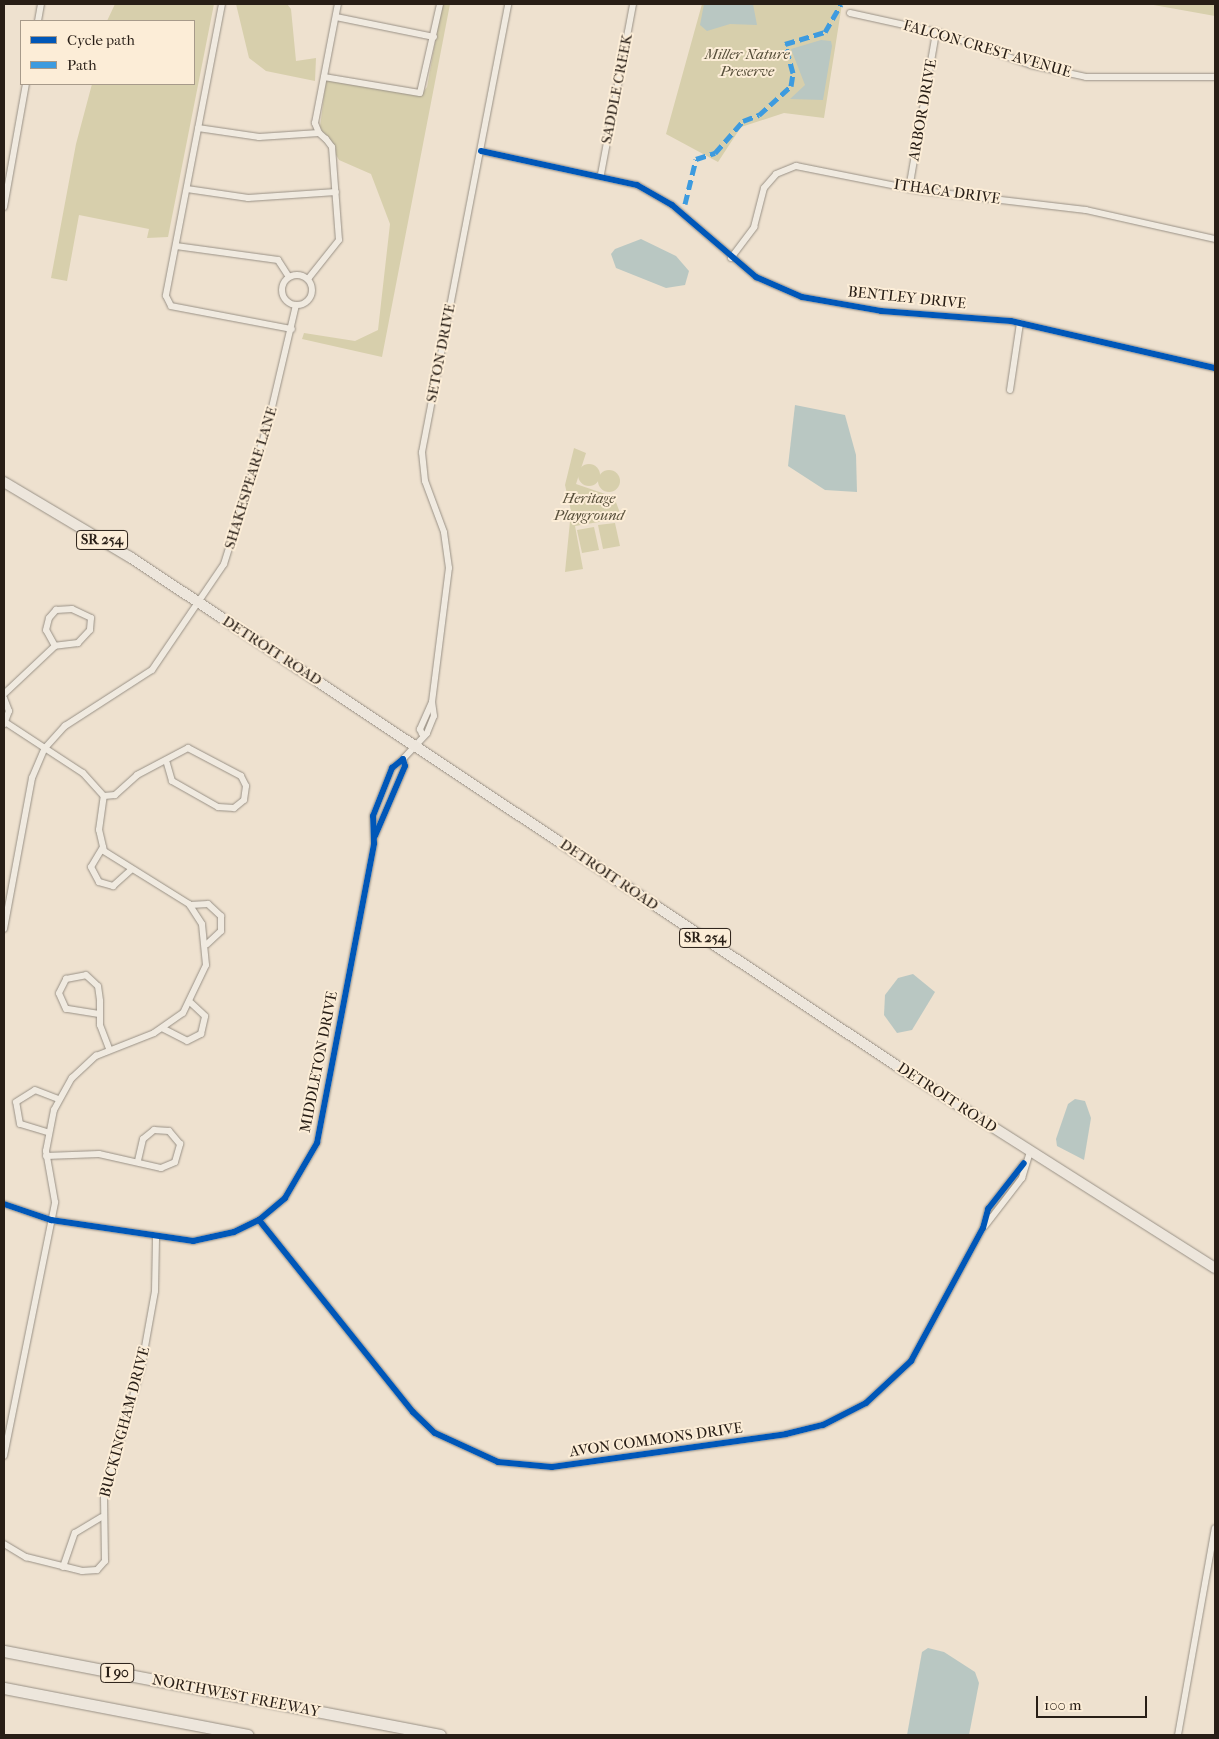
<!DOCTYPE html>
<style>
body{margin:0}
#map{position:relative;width:1219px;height:1739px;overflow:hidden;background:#eee1cf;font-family:"IM FELL French Canon",serif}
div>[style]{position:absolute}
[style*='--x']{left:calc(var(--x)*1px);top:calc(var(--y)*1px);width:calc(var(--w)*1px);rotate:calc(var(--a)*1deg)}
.green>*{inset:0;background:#d7cfac}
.round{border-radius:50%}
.water>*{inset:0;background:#b9c7c2}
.roads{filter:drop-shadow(0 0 1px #999186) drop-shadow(0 0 1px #999186)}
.street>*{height:6px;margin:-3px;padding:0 3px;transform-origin:3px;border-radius:3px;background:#f0eae0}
.street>.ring{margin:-3px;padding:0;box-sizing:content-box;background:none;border:6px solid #f0eae0;border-radius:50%}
.primary>*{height:10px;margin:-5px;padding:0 5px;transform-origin:5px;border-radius:5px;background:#ede6dc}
.highway>*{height:11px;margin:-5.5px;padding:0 5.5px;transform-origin:5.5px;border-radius:5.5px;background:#ede6dc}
.quiet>*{height:5px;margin-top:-2.5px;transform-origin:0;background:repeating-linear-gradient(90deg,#3d9bdf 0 10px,transparent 0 15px)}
.cycleway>*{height:6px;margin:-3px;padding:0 3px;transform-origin:3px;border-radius:3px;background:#0057b8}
span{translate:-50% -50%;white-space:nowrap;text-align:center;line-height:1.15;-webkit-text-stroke:4px #fcedd7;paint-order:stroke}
.shield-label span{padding:1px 4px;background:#fcedd7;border:1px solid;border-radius:4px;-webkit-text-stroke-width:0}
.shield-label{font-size:14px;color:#281e16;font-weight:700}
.street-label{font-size:15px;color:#281e16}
.park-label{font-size:15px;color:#574f3a;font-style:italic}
.frame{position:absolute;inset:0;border:5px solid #281e16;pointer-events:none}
.legend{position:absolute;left:20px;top:20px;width:175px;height:65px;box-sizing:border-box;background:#fcedd7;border:1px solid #a79a8a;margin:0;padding:6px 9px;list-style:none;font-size:15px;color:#281e16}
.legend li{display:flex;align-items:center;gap:10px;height:25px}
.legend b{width:25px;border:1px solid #a79a8a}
.scale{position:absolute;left:1036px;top:1696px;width:111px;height:22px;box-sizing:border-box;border:2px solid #281e16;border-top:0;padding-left:6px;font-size:15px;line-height:18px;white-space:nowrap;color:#281e16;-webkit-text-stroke:4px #fcedd7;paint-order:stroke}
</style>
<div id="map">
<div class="green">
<i style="clip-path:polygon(115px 4px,214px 4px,168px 237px,147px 238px,149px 229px,79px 215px,67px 281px,51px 278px,76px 144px,92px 84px,194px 84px,194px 21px,107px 21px)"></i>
<i style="clip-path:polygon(236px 4px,287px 4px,291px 9px,296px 61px,316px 58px,315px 81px,266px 71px,249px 58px)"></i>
<i style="clip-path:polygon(442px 4px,450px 4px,382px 357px,302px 339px,304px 333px,355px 341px,378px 330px,390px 224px,371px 174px,339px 160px,320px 127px,326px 80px,421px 95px,427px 87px)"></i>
<i style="clip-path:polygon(702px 4px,842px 4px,824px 118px,784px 113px,741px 127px,718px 162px,666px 134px)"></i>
<i style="clip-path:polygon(1148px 4px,1215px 4px,1215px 16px)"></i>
<i style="clip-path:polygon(574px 448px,586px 453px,576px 484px,614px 497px,622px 518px,575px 526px,583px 569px,565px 572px,571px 511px,565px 485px)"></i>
<i class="round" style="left:578px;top:464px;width:22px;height:22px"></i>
<i class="round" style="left:598px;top:470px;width:22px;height:22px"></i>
<i style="clip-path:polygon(615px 523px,620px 546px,603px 549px,598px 525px)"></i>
<i style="clip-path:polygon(594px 527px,599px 550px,582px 553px,577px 530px)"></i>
</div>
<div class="water">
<i style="clip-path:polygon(704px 4px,753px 4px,757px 25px,730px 24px,707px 31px,700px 25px)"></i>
<i style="clip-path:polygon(821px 40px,831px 41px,832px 46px,823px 100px,790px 99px,805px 85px,791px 49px)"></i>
<i style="clip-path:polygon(641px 239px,676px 256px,689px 271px,685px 285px,666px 288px,616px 268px,611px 254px,615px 249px)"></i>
<i style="clip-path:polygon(795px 405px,845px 415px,856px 455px,857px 492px,825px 490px,788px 466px)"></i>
<i style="clip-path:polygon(913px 974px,935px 992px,912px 1030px,897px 1033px,884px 1015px,885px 995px,898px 978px)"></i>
<i style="clip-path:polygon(1075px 1099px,1085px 1101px,1091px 1118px,1084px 1160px,1057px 1146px,1056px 1139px,1068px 1104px)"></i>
<i style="clip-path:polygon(928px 1648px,944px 1652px,975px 1672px,979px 1683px,969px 1735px,907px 1735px,922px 1652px)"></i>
</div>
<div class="roads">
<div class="street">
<i style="--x:222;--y:4;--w:297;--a:100.9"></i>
<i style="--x:166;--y:296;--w:11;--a:63"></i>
<i style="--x:171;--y:306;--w:123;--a:10.8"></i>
<i style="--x:850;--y:13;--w:93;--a:12.4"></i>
<i style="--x:941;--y:33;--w:96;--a:19.6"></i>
<i style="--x:1031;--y:65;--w:56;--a:12.3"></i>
<i style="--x:1086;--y:77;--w:129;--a:0"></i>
<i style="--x:336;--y:17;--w:100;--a:11.5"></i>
<i style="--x:38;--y:21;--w:17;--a:-80"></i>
<i style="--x:324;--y:77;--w:97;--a:9.5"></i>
<i style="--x:420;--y:93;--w:91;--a:-77.3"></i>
<i style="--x:198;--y:128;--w:62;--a:8.4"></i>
<i style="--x:259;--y:137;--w:60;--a:-3.8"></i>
<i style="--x:319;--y:133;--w:9;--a:41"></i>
<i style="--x:326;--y:139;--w:10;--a:53"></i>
<i style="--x:332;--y:147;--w:93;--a:85.7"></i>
<i style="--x:339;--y:240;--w:50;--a:128.5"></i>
<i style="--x:319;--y:133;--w:11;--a:-112"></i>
<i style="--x:315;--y:123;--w:121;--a:-79.1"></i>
<i style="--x:481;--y:151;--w:160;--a:12.3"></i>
<i style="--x:637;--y:185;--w:40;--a:29.7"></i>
<i style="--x:672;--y:205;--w:111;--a:40.6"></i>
<i style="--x:756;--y:277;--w:50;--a:23.5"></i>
<i style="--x:802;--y:297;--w:80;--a:10"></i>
<i style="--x:881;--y:311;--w:130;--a:4.4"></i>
<i style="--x:1011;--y:321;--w:209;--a:13"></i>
<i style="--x:601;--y:174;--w:173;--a:-79.3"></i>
<i style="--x:187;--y:189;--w:62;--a:8.4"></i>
<i style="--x:248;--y:198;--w:88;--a:-3.9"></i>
<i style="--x:909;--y:189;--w:159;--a:-80.2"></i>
<i style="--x:4;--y:207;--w:125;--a:-79.9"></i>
<i style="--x:176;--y:246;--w:103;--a:7.8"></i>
<i style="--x:278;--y:260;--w:20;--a:57"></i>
<i style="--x:731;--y:258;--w:39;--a:-53"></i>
<i style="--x:754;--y:227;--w:40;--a:-75.6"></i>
<i style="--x:764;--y:188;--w:18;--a:-49"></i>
<i style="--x:776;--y:174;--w:22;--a:-22"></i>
<i style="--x:796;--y:166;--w:122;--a:11.3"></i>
<i style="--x:916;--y:190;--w:171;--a:6.7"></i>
<i style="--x:1086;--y:210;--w:132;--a:12.7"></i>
<i class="ring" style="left:282px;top:275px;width:24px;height:24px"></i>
<i style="--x:1010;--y:390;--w:68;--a:-81.5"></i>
<i style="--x:72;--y:609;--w:21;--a:25"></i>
<i style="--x:91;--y:618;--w:12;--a:95"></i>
<i style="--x:90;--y:630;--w:18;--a:133"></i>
<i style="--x:78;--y:643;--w:23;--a:173"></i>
<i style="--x:55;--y:646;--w:18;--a:-119"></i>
<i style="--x:46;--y:630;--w:12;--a:-76"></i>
<i style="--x:49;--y:618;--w:11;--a:-49"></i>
<i style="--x:56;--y:610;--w:16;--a:-4"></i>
<i style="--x:4;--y:694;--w:70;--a:-43.3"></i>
<i style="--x:4;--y:698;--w:14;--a:69"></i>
<i style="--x:9;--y:711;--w:14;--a:111"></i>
<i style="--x:432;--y:702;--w:135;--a:-82.8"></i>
<i style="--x:449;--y:568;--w:36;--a:-98"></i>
<i style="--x:444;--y:532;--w:54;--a:-110.4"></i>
<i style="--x:425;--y:481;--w:29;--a:-96"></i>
<i style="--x:422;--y:452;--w:456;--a:-79.1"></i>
<i style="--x:5;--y:722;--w:93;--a:33.2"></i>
<i style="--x:83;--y:773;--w:31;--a:48"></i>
<i style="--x:403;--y:759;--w:35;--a:-47"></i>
<i style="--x:427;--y:733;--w:18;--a:-68"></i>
<i style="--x:434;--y:716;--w:14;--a:-98"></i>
<i style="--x:432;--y:702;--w:30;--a:114"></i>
<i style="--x:420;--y:729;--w:5;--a:68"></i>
<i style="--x:104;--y:796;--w:11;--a:-5"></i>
<i style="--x:115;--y:795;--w:30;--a:-42"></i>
<i style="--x:137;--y:775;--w:58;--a:-27.9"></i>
<i style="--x:188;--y:748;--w:60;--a:27.8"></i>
<i style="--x:241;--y:776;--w:11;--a:63"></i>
<i style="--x:246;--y:786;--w:14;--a:98"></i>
<i style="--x:244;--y:800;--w:13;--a:141"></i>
<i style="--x:234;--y:808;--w:16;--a:-176"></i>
<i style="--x:218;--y:807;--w:53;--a:-150.5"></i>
<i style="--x:172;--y:781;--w:19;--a:-106"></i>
<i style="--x:103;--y:847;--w:23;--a:121"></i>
<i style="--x:91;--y:867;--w:17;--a:62"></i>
<i style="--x:99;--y:882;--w:15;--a:16"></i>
<i style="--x:113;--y:886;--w:24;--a:-42"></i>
<i style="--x:190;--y:905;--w:18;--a:-3"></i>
<i style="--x:208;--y:904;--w:18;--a:43"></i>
<i style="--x:221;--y:916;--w:15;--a:90"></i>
<i style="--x:221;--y:931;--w:19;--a:137"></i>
<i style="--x:4;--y:929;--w:154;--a:-79.5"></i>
<i style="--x:32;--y:778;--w:33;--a:-67"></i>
<i style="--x:45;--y:748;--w:30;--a:-48"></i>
<i style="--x:65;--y:726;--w:103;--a:-32.8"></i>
<i style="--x:152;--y:670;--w:128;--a:-55.8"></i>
<i style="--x:224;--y:564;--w:151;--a:-72.6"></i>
<i style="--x:269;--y:420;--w:118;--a:-76.8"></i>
<i style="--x:99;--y:1014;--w:33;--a:-171"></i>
<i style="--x:66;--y:1009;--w:17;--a:-114"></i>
<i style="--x:59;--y:993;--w:16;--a:-63"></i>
<i style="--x:66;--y:979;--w:20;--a:-11"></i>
<i style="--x:86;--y:975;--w:16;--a:43"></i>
<i style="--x:98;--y:986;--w:15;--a:82"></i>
<i style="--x:100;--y:1001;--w:24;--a:90"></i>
<i style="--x:100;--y:1025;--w:25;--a:69"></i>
<i style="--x:162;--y:1028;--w:28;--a:27"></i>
<i style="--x:187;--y:1041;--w:16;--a:-27"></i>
<i style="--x:201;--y:1034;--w:18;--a:-77"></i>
<i style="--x:205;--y:1016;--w:19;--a:-137"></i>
<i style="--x:47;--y:1132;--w:28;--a:-163"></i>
<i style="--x:20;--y:1124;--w:22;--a:-100"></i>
<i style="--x:16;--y:1102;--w:22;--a:-32"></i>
<i style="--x:35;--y:1090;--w:25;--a:21"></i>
<i style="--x:46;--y:1156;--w:53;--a:-2.2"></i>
<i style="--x:99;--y:1154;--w:64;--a:12.7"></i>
<i style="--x:161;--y:1168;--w:15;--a:-23"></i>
<i style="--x:175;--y:1162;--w:19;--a:-74"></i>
<i style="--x:180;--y:1144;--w:17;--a:-130"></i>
<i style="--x:169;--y:1131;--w:15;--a:-176"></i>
<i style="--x:154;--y:1130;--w:14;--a:141"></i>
<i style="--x:143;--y:1139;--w:23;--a:103"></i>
<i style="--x:4;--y:1204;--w:50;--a:18.8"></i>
<i style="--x:51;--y:1220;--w:144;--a:8.4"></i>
<i style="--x:193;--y:1241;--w:42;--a:-12.4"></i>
<i style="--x:234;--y:1232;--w:28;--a:-26"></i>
<i style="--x:259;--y:1220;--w:34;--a:-40"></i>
<i style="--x:285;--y:1198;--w:64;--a:-59.8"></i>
<i style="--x:317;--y:1143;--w:305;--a:-79.2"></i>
<i style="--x:374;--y:843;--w:27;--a:-92"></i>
<i style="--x:373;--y:816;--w:52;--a:-68.4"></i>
<i style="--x:392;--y:768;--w:14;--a:-39"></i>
<i style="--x:403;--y:759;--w:7;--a:74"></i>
<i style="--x:405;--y:766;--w:76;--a:113.2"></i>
<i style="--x:259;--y:1220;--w:246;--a:51.3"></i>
<i style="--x:413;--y:1412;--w:30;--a:44"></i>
<i style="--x:435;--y:1433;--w:69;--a:24.7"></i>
<i style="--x:498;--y:1462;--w:54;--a:5.3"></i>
<i style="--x:552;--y:1467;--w:236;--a:-8"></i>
<i style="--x:786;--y:1434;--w:38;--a:-14"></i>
<i style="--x:823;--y:1425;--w:48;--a:-27.1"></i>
<i style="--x:866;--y:1403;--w:62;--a:-43"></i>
<i style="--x:911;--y:1361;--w:151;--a:-61.6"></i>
<i style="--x:983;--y:1228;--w:20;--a:-75"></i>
<i style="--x:988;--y:1209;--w:58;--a:-52"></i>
<i style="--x:985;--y:1226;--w:61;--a:-52.4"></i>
<i style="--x:1022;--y:1178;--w:27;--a:-73"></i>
<i style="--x:4;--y:1456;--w:259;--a:-78.6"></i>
<i style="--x:55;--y:1202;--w:52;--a:-100"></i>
<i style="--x:46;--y:1151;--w:42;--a:-79"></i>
<i style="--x:54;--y:1110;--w:37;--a:-61"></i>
<i style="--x:72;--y:1078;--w:33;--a:-43"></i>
<i style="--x:96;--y:1056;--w:62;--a:-21.6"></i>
<i style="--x:154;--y:1033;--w:35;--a:-35"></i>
<i style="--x:183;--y:1013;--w:53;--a:-64.4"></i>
<i style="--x:206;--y:965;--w:41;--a:-95.6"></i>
<i style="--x:202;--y:924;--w:24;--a:-123"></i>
<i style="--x:189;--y:904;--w:100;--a:-148.1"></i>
<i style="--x:104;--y:851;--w:22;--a:-103"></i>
<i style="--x:99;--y:830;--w:34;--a:-82"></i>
<i style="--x:4;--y:1544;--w:26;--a:31"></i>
<i style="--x:26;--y:1557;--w:58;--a:14"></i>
<i style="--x:82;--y:1571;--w:15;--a:-4"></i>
<i style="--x:97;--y:1570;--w:12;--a:-48"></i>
<i style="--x:105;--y:1561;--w:65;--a:-90.9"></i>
<i style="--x:104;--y:1496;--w:132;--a:-73.8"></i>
<i style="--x:141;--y:1369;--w:79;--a:-79.8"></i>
<i style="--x:155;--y:1291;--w:53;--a:-88.9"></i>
<i style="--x:63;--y:1567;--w:36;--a:-71"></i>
<i style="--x:75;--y:1533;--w:31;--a:-31"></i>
<i style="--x:1178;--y:1735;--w:210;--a:-79.9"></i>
</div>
<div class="primary">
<i style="--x:4;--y:482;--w:147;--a:30.8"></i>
<i style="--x:130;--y:557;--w:931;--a:33.57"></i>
<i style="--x:906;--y:1072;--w:366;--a:32.4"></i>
</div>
<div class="highway">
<i style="--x:4;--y:1651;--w:444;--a:10.9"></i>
<i style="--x:4;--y:1688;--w:248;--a:10.9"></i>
</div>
</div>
<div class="quiet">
<i style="--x:685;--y:204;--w:46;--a:-76.3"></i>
<i style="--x:696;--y:159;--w:20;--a:-18"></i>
<i style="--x:715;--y:153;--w:43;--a:-48.8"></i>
<i style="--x:743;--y:121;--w:17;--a:-21"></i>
<i style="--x:759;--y:115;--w:43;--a:-42.2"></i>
<i style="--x:791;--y:86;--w:13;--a:-81"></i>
<i style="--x:793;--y:73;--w:30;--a:-105"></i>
<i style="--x:785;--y:44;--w:42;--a:-16.7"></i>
<i style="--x:825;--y:32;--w:32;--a:-60"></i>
</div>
<div class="cycleway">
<i style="--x:481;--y:151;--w:160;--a:12.3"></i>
<i style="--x:637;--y:185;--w:40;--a:29.7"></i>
<i style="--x:672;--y:205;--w:111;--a:40.6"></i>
<i style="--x:756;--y:277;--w:50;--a:23.5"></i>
<i style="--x:802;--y:297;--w:80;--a:10"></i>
<i style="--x:881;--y:311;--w:130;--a:4.4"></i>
<i style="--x:1011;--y:321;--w:209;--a:13"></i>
<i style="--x:4;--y:1204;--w:50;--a:18.8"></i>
<i style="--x:51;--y:1220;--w:144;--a:8.4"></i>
<i style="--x:193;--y:1241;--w:42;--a:-12.4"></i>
<i style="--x:234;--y:1232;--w:28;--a:-26"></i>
<i style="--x:259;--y:1220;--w:34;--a:-40"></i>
<i style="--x:285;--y:1198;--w:64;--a:-59.8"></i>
<i style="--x:317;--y:1143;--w:305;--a:-79.2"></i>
<i style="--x:374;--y:843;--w:27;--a:-92"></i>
<i style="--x:373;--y:816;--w:52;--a:-68.4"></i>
<i style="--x:392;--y:768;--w:14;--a:-39"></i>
<i style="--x:403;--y:759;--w:7;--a:74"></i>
<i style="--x:405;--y:766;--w:76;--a:113.2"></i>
<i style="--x:259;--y:1220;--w:246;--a:51.3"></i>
<i style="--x:413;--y:1412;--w:30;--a:44"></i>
<i style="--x:435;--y:1433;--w:69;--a:24.7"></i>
<i style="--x:498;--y:1462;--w:54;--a:5.3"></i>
<i style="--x:552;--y:1467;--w:236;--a:-8"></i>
<i style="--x:786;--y:1434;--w:38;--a:-14"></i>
<i style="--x:823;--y:1425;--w:48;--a:-27.1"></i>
<i style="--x:866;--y:1403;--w:62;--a:-43"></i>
<i style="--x:911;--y:1361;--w:151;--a:-61.6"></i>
<i style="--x:983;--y:1228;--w:20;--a:-75"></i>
<i style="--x:988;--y:1209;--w:58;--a:-52"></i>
</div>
<div class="shield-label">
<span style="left:102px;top:540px">SR 254</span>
<span style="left:705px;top:938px">SR 254</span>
<span style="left:117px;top:1673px">I 90</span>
</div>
<div class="street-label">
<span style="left:987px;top:49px;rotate:16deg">FALCON CREST AVENUE</span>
<span style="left:617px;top:89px;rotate:-79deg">SADDLE CREEK</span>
<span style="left:923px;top:110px;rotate:-80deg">ARBOR DRIVE</span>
<span style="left:947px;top:192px;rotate:8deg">ITHACA DRIVE</span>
<span style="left:907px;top:298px;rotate:6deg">BENTLEY DRIVE</span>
<span style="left:441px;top:353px;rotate:-79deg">SETON DRIVE</span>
<span style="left:251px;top:478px;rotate:-73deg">SHAKESPEARE LANE</span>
<span style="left:272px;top:651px;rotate:33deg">DETROIT ROAD</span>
<span style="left:609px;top:875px;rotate:34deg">DETROIT ROAD</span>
<span style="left:319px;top:1062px;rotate:-79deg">MIDDLETON DRIVE</span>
<span style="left:947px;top:1098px;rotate:33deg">DETROIT ROAD</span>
<span style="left:125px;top:1422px;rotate:-75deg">BUCKINGHAM DRIVE</span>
<span style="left:656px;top:1440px;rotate:-8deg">AVON COMMONS DRIVE</span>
<span style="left:236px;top:1696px;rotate:11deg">NORTHWEST FREEWAY</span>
</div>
<div class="park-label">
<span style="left:747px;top:63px">Miller Nature<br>Preserve</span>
<span style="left:589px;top:507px">Heritage<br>Playground</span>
</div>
<div class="frame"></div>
<ul class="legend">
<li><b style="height:6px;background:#0057b8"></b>Cycle path</li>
<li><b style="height:6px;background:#3d9bdf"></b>Path</li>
</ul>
<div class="scale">100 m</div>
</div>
